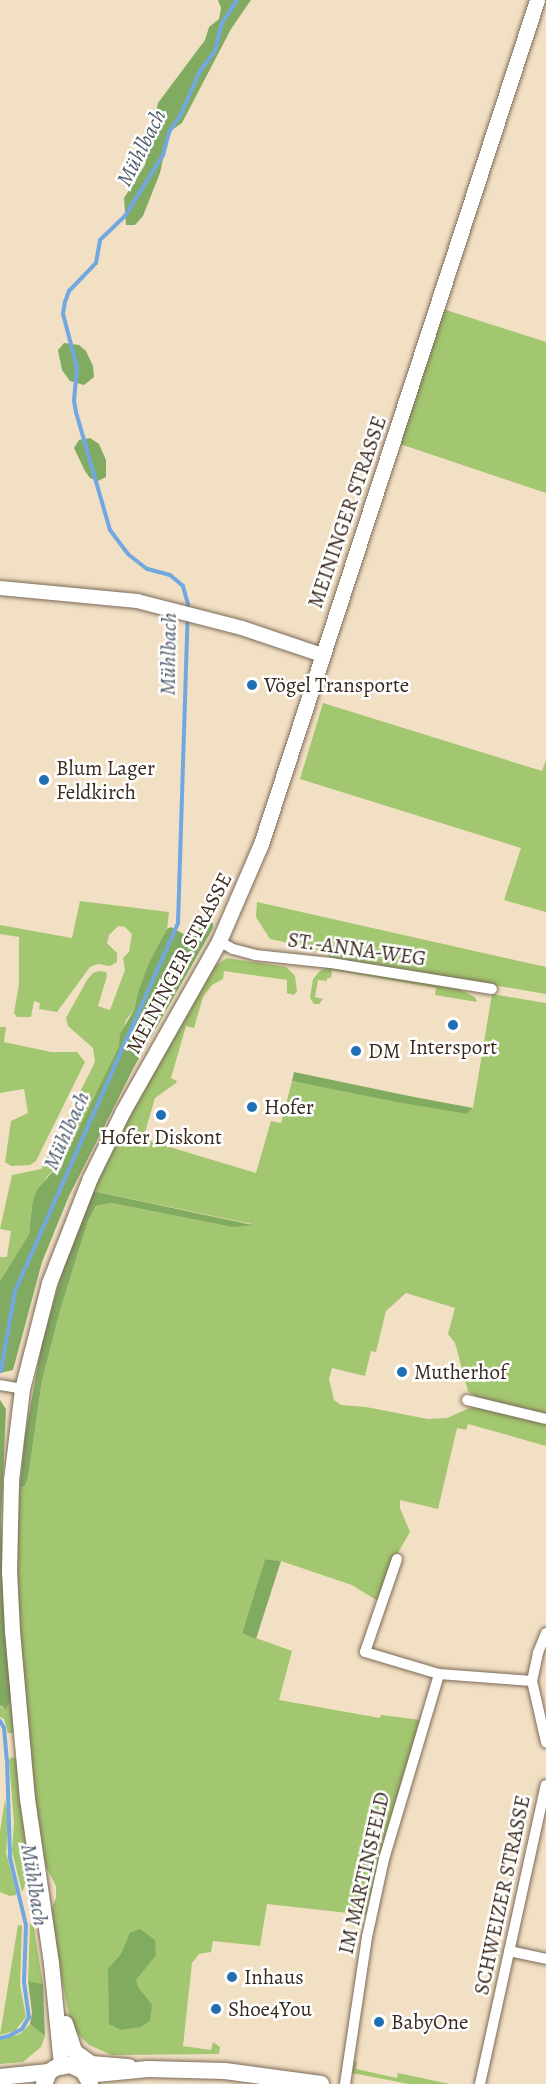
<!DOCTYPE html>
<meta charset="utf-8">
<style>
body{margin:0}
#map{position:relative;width:546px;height:2084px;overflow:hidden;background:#f2e0c4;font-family:Alegreya,serif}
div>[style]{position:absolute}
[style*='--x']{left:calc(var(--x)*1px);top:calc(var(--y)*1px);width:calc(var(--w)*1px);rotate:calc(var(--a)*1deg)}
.green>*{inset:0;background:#a3c670}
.forest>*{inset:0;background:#82ab62}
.stream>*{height:4px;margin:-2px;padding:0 2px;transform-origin:2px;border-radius:2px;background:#73a7e0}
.roads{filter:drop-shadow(0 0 2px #7b6a58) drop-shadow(0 0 2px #7b6a58)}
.minor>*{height:10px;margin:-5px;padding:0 5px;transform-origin:5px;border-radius:5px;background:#fff}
.tertiary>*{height:14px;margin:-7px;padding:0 7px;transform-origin:7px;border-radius:7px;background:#fff}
.secondary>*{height:15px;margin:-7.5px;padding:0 7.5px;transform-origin:7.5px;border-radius:7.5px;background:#fff}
.primary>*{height:16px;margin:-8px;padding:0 8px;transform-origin:8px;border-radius:8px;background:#fff}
.dots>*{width:16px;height:16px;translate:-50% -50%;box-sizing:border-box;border:3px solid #fff;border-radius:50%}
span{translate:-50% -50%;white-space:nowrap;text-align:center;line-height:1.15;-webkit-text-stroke:5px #fff;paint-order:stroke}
.street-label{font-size:21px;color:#3b2a1e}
.poi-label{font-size:21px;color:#3b2a1e}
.left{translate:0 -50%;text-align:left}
.water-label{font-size:22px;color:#515c6c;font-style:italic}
</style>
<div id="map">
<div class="green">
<i style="clip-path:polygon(443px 309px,546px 342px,546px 493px,400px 444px)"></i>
<i style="clip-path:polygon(323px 703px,542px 771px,546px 760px,546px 912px,504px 900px,521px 848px,300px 779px)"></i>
<i style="clip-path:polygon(80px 901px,169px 912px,167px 929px,138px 992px,134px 1010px,126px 1020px,119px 1046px,64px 1158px,46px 1178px,32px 1205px,29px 1234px,0 1281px,0 1257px,7px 1257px,11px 1231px,0 1229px,12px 1175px,41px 1169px,59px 1134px,72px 1140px,77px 1130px,64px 1124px,95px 1062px,93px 1048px,68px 1026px,66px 1018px,87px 980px,93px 973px,99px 971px,106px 972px,107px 976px,98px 1006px,110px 1010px,125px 970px,123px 958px,129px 952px,132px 934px,125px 927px,118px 926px,109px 935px,107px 943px,117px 953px,117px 962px,110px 966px,98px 964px,90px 967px,57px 1012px,39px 1009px,40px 1003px,34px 1001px,31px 1017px,17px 1017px,14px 1013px,19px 984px,19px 937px,0 934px,0 925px,72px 938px)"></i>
<i style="clip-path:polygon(257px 902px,546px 967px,546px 994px,332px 958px,313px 948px,270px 939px,256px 917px)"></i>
<i style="clip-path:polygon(227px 958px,286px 967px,295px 976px,297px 991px,294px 995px,287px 993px,287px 980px,224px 971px,223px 979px,212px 985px,203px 997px,194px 1028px,186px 1026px,171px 1078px,177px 1081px,176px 1083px,155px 1098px,143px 1139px,256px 1173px,271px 1121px,281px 1123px,292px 1081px,467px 1114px,473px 1108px,492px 994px,546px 1003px,546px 1415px,476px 1397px,468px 1391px,455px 1343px,448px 1334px,455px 1308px,406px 1293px,386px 1311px,376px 1352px,371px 1351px,365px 1376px,332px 1368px,329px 1379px,334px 1400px,341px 1405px,366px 1407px,428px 1419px,447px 1418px,474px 1406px,546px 1423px,546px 1446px,468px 1424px,466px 1430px,457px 1428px,438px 1509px,400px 1500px,400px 1508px,410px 1532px,388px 1570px,378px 1601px,352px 1585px,281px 1561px,265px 1559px,242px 1633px,292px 1651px,279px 1700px,380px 1718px,381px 1715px,421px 1720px,387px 1831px,366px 1915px,267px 1904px,260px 1946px,213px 1941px,211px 1952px,199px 1954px,192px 1963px,183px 2046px,211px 2050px,213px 2042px,220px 2047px,219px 2054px,112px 2055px,89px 2045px,78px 2034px,73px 2034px,62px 1981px,51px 1910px,56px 1898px,56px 1886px,45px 1865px,30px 1761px,19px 1632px,17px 1523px,20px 1487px,25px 1486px,28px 1478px,42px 1381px,60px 1311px,88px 1221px,96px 1206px,111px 1203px,232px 1227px,252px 1224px,92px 1191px,144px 1087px,215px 966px)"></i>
<i style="clip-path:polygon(329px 967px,456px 988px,475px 997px,477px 1002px,435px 995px,436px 988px,332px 970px,331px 978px,327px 978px,327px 981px,318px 980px,315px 997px,323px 999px,319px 1004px,314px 1004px,310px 998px,313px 979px,320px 971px)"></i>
<i style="clip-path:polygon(0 1027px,6px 1027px,4px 1042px,51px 1052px,77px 1052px,85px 1062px,36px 1161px,30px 1165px,11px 1166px,5px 1162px,11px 1121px,28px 1113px,24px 1089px,0 1093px)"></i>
<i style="clip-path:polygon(11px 1699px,14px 1733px,8px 1733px,4px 1719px,0 1717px,0 1705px,2px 1708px)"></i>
<i style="clip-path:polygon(12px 1757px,17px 1759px,29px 1877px,22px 1892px,12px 1851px,14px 1823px,9px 1760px)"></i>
<i style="clip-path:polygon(5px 1800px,9px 1819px,6px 1852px,16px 1891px,16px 1895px,10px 1896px,0 1892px,0 1831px)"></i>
<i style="clip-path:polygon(30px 1922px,34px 1928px,43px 1984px,28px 1981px)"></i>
<i style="clip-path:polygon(18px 1925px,22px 1926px,20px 1985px,26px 2017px,15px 2031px,0 2035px)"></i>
<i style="clip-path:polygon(30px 2024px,45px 2036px,41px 2047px,23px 2062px,0 2064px,0 2040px,20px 2034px)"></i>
<i style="clip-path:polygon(354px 2061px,357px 2062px,356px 2069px,397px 2078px,398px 2073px,450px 2084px,409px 2084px,352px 2073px)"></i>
</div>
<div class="forest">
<i style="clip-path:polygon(218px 0,251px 0,231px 29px,182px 123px,169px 132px,160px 173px,143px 216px,135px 225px,126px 225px,124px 198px,145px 165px,158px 103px,205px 40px,209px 27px,219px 19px,221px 8px)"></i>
<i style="clip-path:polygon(64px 343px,79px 345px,86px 351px,93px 366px,94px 377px,84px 385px,70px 381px,62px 370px,58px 350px)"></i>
<i style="clip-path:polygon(90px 438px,99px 444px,106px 460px,106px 477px,98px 481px,90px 478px,85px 471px,74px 448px,79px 440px)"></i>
<i style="clip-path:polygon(208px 922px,213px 923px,213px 928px,134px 1067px,69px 1196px,42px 1262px,13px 1370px,0 1373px,0 1281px,29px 1234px,32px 1205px,37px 1190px,64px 1158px,119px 1046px,120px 1034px,134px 1010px,138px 992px,149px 963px,167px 929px,171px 927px,187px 936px,196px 936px,201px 924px)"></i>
<i style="clip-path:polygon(294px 1072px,409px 1096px,473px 1108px,467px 1114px,397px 1102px,292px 1081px)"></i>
<i style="clip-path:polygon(92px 1191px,253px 1225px,232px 1227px,111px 1203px,96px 1206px,88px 1221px,60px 1311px,42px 1381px,28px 1478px,25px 1486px,20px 1487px,25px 1436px,42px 1343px,66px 1259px)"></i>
<i style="clip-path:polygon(0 1400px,6px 1409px,1px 1522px,11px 1699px,6px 1709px,0 1705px)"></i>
<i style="clip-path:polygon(265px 1559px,281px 1561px,256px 1639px,242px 1633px)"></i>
<i style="clip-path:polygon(140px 1929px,155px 1940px,156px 1955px,136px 1980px,138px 1987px,152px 2005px,150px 2021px,140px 2027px,121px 2030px,109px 2024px,108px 1969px,121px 1954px,130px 1933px)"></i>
<i style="clip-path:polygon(28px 1981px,43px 1984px,45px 2036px,30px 2024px,32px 2013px)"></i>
</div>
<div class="stream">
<i style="--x:1;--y:1371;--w:81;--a:-80.1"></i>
<i style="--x:15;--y:1291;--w:402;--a:-66.1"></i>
<i style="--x:178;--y:923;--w:319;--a:-88.2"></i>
<i style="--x:188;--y:604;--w:19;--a:-106"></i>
<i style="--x:183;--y:586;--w:17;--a:-140"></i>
<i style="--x:170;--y:575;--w:24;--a:-165"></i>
<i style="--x:147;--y:569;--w:24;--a:-142"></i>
<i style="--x:128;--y:554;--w:30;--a:-127"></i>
<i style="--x:110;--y:530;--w:123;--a:-106.1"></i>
<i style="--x:76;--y:412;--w:11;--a:-100"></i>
<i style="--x:74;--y:401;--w:34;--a:-85"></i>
<i style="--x:77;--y:367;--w:55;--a:-104.8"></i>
<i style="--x:63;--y:314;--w:12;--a:-81"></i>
<i style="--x:65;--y:302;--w:12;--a:-70"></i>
<i style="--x:69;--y:291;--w:39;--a:-46"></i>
<i style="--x:96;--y:263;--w:23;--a:-80"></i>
<i style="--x:100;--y:240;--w:35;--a:-44"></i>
<i style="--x:125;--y:216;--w:72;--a:-58.1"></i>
<i style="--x:163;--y:155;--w:24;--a:-75"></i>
<i style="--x:169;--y:132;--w:22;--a:-56"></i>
<i style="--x:181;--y:114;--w:47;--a:-66.2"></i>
<i style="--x:200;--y:71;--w:25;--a:-53"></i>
<i style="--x:215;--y:51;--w:29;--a:-76"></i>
<i style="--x:222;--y:23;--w:27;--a:-57"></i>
<i style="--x:0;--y:1721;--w:8;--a:60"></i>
<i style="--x:4;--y:1728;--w:32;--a:85"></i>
<i style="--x:7;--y:1760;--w:98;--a:88.2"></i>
<i style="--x:10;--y:1858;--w:69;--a:76.6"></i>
<i style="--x:26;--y:1925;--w:57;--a:92"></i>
<i style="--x:24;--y:1982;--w:35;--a:82"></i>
<i style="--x:29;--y:2017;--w:14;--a:120"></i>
<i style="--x:22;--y:2029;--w:15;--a:152"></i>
<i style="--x:9;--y:2036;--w:9;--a:167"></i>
</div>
<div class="roads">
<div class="minor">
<i style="--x:219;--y:941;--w:16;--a:30"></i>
<i style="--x:233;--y:949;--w:23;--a:15"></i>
<i style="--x:255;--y:955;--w:76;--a:6"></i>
<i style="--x:331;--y:963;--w:163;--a:9.2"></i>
<i style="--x:0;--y:1385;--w:22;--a:10"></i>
<i style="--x:467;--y:1400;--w:81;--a:13.5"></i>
<i style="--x:397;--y:1559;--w:98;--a:109"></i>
<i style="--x:365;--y:1652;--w:77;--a:16.6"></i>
<i style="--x:439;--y:1674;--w:93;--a:4.3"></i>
<i style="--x:546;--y:1633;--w:22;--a:112"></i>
<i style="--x:538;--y:1653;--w:29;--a:102"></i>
<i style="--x:532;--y:1681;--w:63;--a:77.1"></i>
<i style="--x:509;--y:1951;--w:38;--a:12"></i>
<i style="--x:345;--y:2084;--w:149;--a:-81.5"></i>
<i style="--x:367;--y:1937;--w:80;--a:-77.7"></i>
<i style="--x:384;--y:1859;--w:193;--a:-73.4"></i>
<i style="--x:480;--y:2084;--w:306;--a:-77.6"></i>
</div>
<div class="tertiary">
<i style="--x:0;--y:588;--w:138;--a:5.4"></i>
<i style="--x:137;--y:601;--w:108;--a:14.4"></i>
<i style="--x:242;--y:628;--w:84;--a:18.6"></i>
</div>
<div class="secondary">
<i style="--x:65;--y:2023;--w:47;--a:71.6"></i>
<i style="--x:74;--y:2051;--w:21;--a:35"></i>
<i style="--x:91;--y:2063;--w:38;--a:5"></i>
<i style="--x:61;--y:2065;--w:102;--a:-95.6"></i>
<i style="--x:51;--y:1963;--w:166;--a:-98.3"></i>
<i style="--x:27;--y:1799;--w:170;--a:-95.1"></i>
<i style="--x:12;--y:1630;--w:59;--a:-92.9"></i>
<i style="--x:9;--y:1571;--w:91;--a:-88.7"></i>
<i style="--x:11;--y:1480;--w:92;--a:-83.1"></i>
<i style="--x:22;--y:1389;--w:109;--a:-75.7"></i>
<i style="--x:49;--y:1283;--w:113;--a:-68.7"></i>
<i style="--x:90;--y:1178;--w:75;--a:-63.8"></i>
<i style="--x:123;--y:1111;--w:195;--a:-60.5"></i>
<i style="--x:219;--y:941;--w:106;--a:-66.6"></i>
<i style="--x:261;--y:844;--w:888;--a:-71.89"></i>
</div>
<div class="primary">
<i style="--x:86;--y:2075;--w:62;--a:-5.5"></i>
<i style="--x:148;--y:2069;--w:77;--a:1.5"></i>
<i style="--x:225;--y:2071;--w:97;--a:7.7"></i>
<i style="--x:0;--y:2077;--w:49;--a:-5.8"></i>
<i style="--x:44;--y:2084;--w:13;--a:-67"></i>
<i style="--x:49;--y:2072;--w:7;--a:-34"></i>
<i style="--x:55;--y:2068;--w:16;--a:-11"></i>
<i style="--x:71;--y:2065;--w:13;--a:27"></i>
<i style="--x:83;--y:2071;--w:14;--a:60"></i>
</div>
</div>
<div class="dots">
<i style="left:252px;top:685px;background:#1f6fb2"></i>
<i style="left:44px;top:780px;background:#1f6fb2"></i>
<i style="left:453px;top:1025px;background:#1f6fb2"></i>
<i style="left:356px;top:1051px;background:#1f6fb2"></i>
<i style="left:252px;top:1107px;background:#1f6fb2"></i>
<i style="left:161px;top:1115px;background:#1f6fb2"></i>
<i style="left:402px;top:1372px;background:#1f6fb2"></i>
<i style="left:232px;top:1977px;background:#1f6fb2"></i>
<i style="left:216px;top:2009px;background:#1f6fb2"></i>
<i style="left:379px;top:2022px;background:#1f6fb2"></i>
</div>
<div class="street-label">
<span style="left:347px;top:512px;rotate:-71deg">MEININGER STRASSE</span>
<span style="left:357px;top:949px;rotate:8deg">ST.-ANNA-WEG</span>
<span style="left:179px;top:963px;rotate:-62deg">MEININGER STRASSE</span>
<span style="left:364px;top:1873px;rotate:-77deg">IM MARTINSFELD</span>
<span style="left:502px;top:1895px;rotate:-78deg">SCHWEIZER STRASSE</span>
</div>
<div class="poi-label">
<span class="left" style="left:264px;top:685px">Vögel Transporte</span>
<span class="left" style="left:56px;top:780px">Blum Lager<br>Feldkirch</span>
<span style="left:453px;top:1047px">Intersport</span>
<span class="left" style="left:368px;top:1051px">DM</span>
<span class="left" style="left:264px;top:1107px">Hofer</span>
<span style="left:161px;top:1137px">Hofer Diskont</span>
<span class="left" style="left:414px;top:1372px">Mutherhof</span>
<span class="left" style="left:244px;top:1977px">Inhaus</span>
<span class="left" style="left:228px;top:2009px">Shoe4You</span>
<span class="left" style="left:391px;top:2022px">BabyOne</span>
</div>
<div class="water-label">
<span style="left:142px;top:148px;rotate:-63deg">Mühlbach</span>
<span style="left:169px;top:654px;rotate:-89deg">Mühlbach</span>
<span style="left:67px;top:1131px;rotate:-66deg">Mühlbach</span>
<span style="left:34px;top:1885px;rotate:81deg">Mühlbach</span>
</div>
</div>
